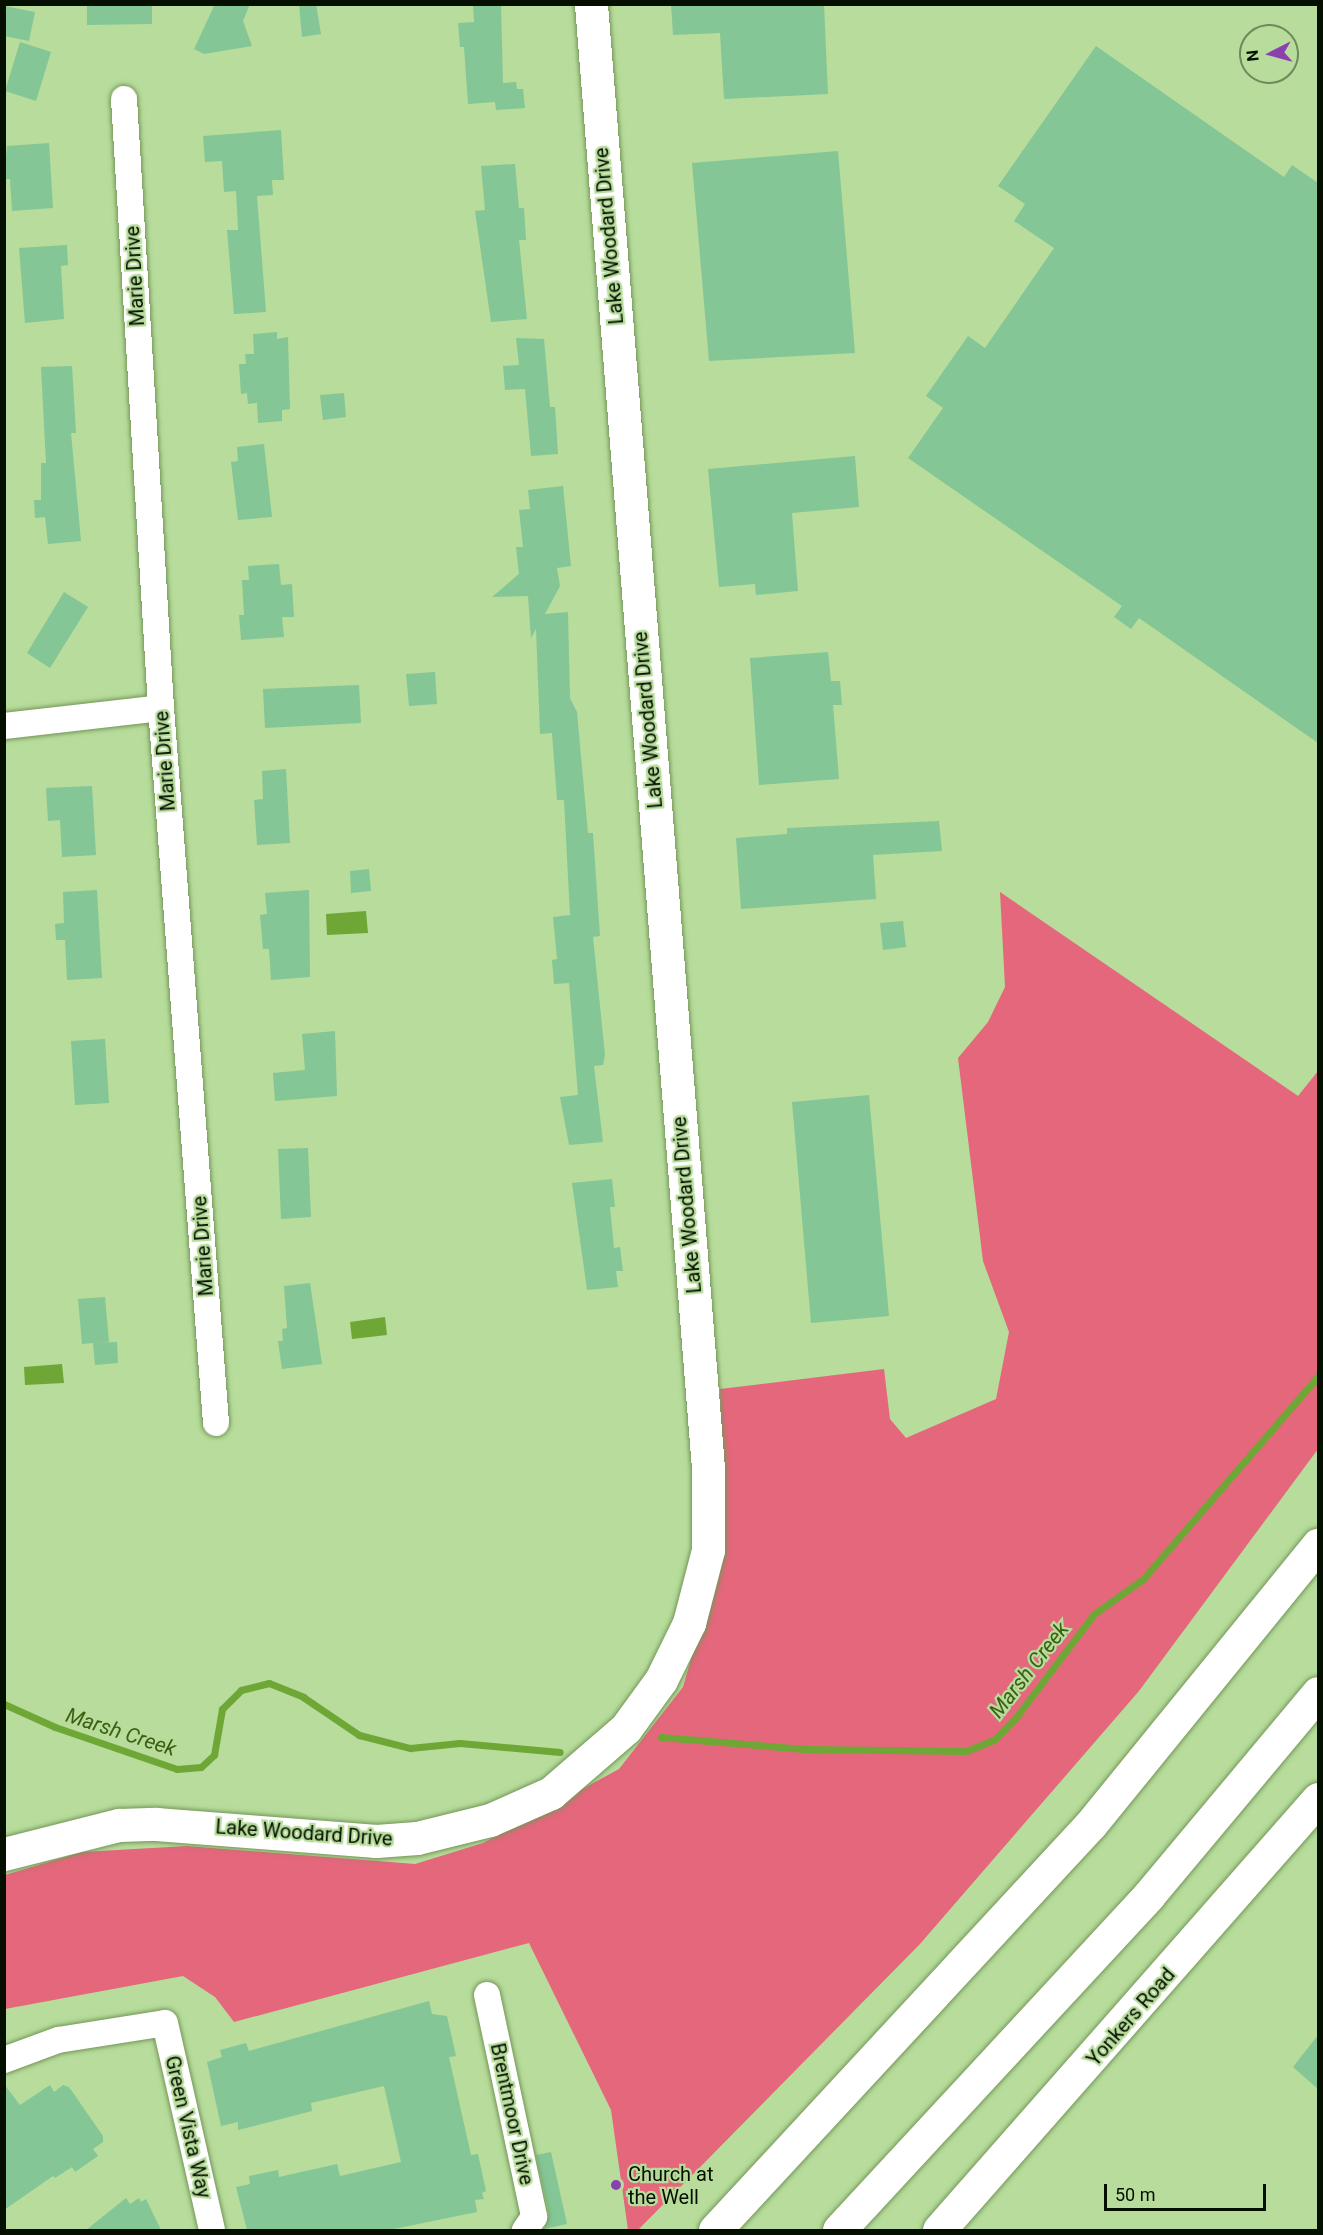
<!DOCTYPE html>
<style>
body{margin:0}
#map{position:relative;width:1323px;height:2235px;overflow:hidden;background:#b7dc9b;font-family:Roboto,sans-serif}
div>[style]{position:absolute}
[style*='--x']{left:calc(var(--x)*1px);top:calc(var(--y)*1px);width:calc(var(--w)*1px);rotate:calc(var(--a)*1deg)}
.forest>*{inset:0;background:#e4677c}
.water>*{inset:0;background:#6ea736}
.stream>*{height:7px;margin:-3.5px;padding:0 3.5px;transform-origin:3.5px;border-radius:3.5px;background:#6ea736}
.building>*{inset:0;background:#84c696}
.roads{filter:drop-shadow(0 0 2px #749658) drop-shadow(0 0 2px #749658)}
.street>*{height:26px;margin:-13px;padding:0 13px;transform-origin:13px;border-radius:13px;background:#fff}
.secondary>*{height:33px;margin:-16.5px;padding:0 16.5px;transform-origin:16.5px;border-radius:16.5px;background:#fff}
.highway>*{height:33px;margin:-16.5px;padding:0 16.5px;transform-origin:16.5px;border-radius:16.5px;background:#fff}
.dots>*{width:16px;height:16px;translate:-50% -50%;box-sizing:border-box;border:3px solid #b7dc9b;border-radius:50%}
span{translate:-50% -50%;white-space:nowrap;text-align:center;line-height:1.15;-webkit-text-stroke:4.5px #b7dc9b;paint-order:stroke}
.street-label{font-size:20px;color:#040f00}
.poi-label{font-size:20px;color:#040f00}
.left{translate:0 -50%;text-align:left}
.water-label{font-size:21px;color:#3b6013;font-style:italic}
.frame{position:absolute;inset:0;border:6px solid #040f00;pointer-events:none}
.north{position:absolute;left:1239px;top:24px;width:60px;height:60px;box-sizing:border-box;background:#b7dc9b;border:2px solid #6f8a5d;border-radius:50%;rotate:264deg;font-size:16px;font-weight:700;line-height:24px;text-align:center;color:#040f00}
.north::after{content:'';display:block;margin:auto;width:21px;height:27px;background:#8b40b2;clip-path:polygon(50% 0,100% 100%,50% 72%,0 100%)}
.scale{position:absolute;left:1104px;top:2184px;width:162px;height:27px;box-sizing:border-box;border:3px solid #040f00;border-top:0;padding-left:8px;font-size:18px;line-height:21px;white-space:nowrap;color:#040f00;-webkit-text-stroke:4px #b7dc9b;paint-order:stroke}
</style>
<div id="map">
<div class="forest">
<i style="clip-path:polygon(1000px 892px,1298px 1096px,1318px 1071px,1318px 1449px,1139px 1691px,920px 1944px,638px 2230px,628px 2230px,611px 2110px,529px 1943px,234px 2022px,215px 1997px,183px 1976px,5px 2009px,5px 1875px,82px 1852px,187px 1846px,415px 1864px,483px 1843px,619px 1769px,683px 1687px,724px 1544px,720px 1389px,884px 1369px,890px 1419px,906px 1438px,996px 1399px,1009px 1332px,983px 1261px,958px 1058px,988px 1022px,1005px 987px)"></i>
</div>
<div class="water">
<i style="clip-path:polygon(366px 911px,368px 933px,327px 935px,326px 914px)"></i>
<i style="clip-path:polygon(385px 1317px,387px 1335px,352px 1339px,350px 1322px)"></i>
<i style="clip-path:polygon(62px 1364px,64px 1383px,25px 1385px,24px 1367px)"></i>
</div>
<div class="stream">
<i style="--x:4;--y:1704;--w:56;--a:24.3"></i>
<i style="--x:55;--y:1727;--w:129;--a:19"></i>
<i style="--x:177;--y:1769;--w:24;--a:-5"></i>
<i style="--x:201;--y:1767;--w:18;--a:-43"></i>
<i style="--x:214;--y:1755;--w:47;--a:-80.1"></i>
<i style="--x:222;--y:1709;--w:27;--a:-45"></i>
<i style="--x:241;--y:1690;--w:29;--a:-14"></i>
<i style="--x:269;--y:1683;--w:37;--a:22"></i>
<i style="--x:303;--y:1697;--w:68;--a:34.2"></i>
<i style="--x:359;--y:1735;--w:53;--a:14.3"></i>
<i style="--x:410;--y:1748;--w:50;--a:-5.7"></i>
<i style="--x:460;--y:1743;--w:100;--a:5.1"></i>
<i style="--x:661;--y:1737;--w:144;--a:4.8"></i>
<i style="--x:805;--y:1749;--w:161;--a:0.7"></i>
<i style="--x:966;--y:1751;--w:31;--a:-22"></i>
<i style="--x:995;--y:1739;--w:32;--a:-46"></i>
<i style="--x:1017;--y:1716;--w:128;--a:-53"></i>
<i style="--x:1094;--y:1614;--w:60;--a:-35.5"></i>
<i style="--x:1143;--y:1579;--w:268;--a:-49.2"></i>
</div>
<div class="building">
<i style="clip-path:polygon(87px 4px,152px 4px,152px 24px,87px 25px)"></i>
<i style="clip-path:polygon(215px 4px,250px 4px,243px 21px,252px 46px,204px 54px,194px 49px)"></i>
<i style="clip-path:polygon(299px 4px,316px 4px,321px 34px,302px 37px)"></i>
<i style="clip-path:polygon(473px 4px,501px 4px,503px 83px,516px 82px,517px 89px,523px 89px,525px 108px,496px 110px,495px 102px,468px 104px,464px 47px,460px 47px,458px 23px,474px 22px)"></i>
<i style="clip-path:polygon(671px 4px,824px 4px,828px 94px,724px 99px,720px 33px,673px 35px)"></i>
<i style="clip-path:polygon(4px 6px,35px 12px,29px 41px,4px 36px)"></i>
<i style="clip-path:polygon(20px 42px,51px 52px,36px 101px,5px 91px)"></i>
<i style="clip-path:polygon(1096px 46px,1284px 177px,1292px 165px,1318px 183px,1318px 743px,1139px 618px,1131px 629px,1114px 617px,1122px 606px,908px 458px,943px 408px,926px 396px,968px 336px,985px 348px,1054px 248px,1014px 221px,1025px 204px,998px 186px)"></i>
<i style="clip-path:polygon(281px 130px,284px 180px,272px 180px,273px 195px,257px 196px,266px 312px,234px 314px,227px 230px,238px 230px,236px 191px,224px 192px,222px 161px,205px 162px,203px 136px)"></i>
<i style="clip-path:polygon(49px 143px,53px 208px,12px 211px,10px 179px,4px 179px,7px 146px)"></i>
<i style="clip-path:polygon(838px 151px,855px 353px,709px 361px,692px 163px)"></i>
<i style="clip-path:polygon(515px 164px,519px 208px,524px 208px,526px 240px,519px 240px,527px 319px,491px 322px,475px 211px,485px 210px,481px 166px)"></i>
<i style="clip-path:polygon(67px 245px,68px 265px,61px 266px,64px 319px,25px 323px,19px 248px)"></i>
<i style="clip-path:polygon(277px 332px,277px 339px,288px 337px,290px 409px,282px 410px,282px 421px,258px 423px,257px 403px,248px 404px,247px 393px,241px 394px,239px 364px,246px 364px,245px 354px,254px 354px,253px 334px)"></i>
<i style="clip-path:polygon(516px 338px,544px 339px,550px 407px,555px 407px,558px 454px,531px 456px,525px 389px,505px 390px,503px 366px,519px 365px)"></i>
<i style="clip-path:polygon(72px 366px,76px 433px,71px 433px,81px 541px,48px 544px,45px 517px,35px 518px,34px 500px,41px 500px,41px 463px,46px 463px,41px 367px)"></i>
<i style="clip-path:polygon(344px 393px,346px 417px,323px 420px,320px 395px)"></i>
<i style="clip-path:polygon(264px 444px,272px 517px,238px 520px,231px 462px,238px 461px,237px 447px)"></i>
<i style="clip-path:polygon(855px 456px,859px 507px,792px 513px,798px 591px,756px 595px,755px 584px,719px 587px,708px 469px)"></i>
<i style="clip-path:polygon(563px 486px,571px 566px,557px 568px,560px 586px,545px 614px,568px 612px,570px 698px,577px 712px,588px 833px,593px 833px,600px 936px,593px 937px,605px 1055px,603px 1065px,594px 1066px,603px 1142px,569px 1145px,560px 1097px,578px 1095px,569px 983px,554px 984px,552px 960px,557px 959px,553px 917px,570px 915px,564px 800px,557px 800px,552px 733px,540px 734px,536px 629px,531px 638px,528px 596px,492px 597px,519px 574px,516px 547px,523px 547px,519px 510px,530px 509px,528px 490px)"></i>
<i style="clip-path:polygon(279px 564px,281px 585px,292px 584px,294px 617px,282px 617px,284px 637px,241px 640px,239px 615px,244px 615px,242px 580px,249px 580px,248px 566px)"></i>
<i style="clip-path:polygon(64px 592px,88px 607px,50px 668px,27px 653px)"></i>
<i style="clip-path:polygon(828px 652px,831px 681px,840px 681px,842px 705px,833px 705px,839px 779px,759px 785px,750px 658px)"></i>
<i style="clip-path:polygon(435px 672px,437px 704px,409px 706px,406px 674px)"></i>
<i style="clip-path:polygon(359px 685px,361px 723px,265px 728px,263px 689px)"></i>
<i style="clip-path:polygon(286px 769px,290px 843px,257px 845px,254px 800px,263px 799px,262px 771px)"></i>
<i style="clip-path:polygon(92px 786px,96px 855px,62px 857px,60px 820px,48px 821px,46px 788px)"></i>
<i style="clip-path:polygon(939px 821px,942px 851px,873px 855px,876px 899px,741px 909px,736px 838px,787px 834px,787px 828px)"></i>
<i style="clip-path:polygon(369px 869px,371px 891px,351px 893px,350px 871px)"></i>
<i style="clip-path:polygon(97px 890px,102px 978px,67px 980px,65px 940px,56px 940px,55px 924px,64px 923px,63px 892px)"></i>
<i style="clip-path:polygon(309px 890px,310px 977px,271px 980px,269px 949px,263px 949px,260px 915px,267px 914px,265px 893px)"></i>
<i style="clip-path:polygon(903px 921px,906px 947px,883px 950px,880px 923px)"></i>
<i style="clip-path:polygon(335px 1031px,337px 1096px,275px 1101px,273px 1073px,305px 1070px,302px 1034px)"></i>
<i style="clip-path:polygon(105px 1039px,109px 1103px,75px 1105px,71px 1041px)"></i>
<i style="clip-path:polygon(869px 1095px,889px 1316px,811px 1323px,792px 1102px)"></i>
<i style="clip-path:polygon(308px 1148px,311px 1217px,281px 1219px,278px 1149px)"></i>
<i style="clip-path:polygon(612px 1179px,615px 1207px,610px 1207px,614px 1248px,620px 1247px,623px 1271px,616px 1271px,618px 1287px,587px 1290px,572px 1183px)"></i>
<i style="clip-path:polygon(310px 1283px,322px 1364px,282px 1369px,278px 1341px,283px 1341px,282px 1329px,287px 1328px,284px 1286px)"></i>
<i style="clip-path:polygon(105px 1297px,109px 1342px,95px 1343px,117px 1342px,118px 1363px,95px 1365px,93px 1343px,82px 1344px,78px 1299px)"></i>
<i style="clip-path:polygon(429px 2001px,432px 2014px,447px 2016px,456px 2056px,449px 2057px,471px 2155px,478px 2154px,486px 2191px,482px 2193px,484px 2199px,475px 2200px,477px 2212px,389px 2230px,247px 2230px,236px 2187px,250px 2184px,249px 2176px,278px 2170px,279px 2177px,337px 2164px,340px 2176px,401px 2162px,384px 2086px,311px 2103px,312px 2111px,238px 2130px,238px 2122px,221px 2126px,207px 2062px,222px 2057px,220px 2050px,246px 2043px,249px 2051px)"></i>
<i style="clip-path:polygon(1318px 2035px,1318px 2089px,1293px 2067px)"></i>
<i style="clip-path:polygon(4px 2084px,20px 2105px,50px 2085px,54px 2092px,63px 2085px,69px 2087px,103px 2136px,103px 2142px,93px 2149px,98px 2156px,75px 2172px,72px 2167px,55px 2178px,53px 2176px,4px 2210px)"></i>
<i style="clip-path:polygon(551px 2152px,567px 2224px,544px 2229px,549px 2214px,536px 2155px)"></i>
<i style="clip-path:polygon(126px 2198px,130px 2204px,139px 2198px,141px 2202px,146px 2199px,161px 2230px,86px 2230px)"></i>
</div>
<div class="roads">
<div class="street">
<i style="--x:124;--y:99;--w:610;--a:86.52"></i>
<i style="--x:161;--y:708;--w:717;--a:85.6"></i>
<i style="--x:4;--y:726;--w:158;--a:-6.5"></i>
<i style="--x:487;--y:1995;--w:227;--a:78"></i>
<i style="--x:534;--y:2217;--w:16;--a:125"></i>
<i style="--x:4;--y:2060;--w:58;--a:-20.3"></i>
<i style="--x:58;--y:2040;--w:108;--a:-9"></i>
<i style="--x:165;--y:2023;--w:212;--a:77.2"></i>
</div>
<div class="secondary">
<i style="--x:4;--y:1854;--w:119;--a:-14.2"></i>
<i style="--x:119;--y:1825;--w:37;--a:-2"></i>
<i style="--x:156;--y:1824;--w:221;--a:4.4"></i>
<i style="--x:376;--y:1841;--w:41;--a:-4.2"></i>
<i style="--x:417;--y:1838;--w:75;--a:-13.9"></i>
<i style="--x:490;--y:1820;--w:67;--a:-23.9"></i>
<i style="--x:551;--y:1793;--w:99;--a:-40.9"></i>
<i style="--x:626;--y:1728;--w:59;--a:-53.9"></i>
<i style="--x:661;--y:1680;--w:64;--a:-63.8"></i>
<i style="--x:689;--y:1623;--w:75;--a:-75.4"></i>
<i style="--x:708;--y:1550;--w:82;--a:-90"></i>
<i style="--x:708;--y:1468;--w:1469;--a:-94.57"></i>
<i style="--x:939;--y:2230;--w:574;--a:-48.67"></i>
</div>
<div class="highway">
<i style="--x:715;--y:2230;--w:553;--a:-47.2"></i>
<i style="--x:1091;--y:1824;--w:360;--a:-50.9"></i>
<i style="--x:839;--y:2230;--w:456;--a:-47.2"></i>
<i style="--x:1149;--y:1895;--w:263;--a:-50.1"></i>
</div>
</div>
<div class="dots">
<i style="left:616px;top:2185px;background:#8b40b2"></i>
</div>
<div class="street-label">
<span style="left:609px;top:236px;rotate:-95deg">Lake Woodard Drive</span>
<span style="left:135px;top:276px;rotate:-93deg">Marie Drive</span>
<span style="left:648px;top:720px;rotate:-95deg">Lake Woodard Drive</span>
<span style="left:165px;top:761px;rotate:-94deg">Marie Drive</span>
<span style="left:687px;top:1205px;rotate:-95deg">Lake Woodard Drive</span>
<span style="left:203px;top:1246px;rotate:-94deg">Marie Drive</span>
<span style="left:304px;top:1833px;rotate:4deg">Lake Woodard Drive</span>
<span style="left:1131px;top:2017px;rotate:-49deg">Yonkers Road</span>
<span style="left:512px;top:2114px;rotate:78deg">Brentmoor Drive</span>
<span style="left:188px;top:2127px;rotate:77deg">Green Vista Way</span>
</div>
<div class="poi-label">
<span class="left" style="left:628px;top:2186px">Church at<br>the Well</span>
</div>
<div class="water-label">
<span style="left:1029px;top:1670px;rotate:-52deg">Marsh Creek</span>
<span style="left:121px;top:1732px;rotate:18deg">Marsh Creek</span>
</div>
<div class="frame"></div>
<div class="north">N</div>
<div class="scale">50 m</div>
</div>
